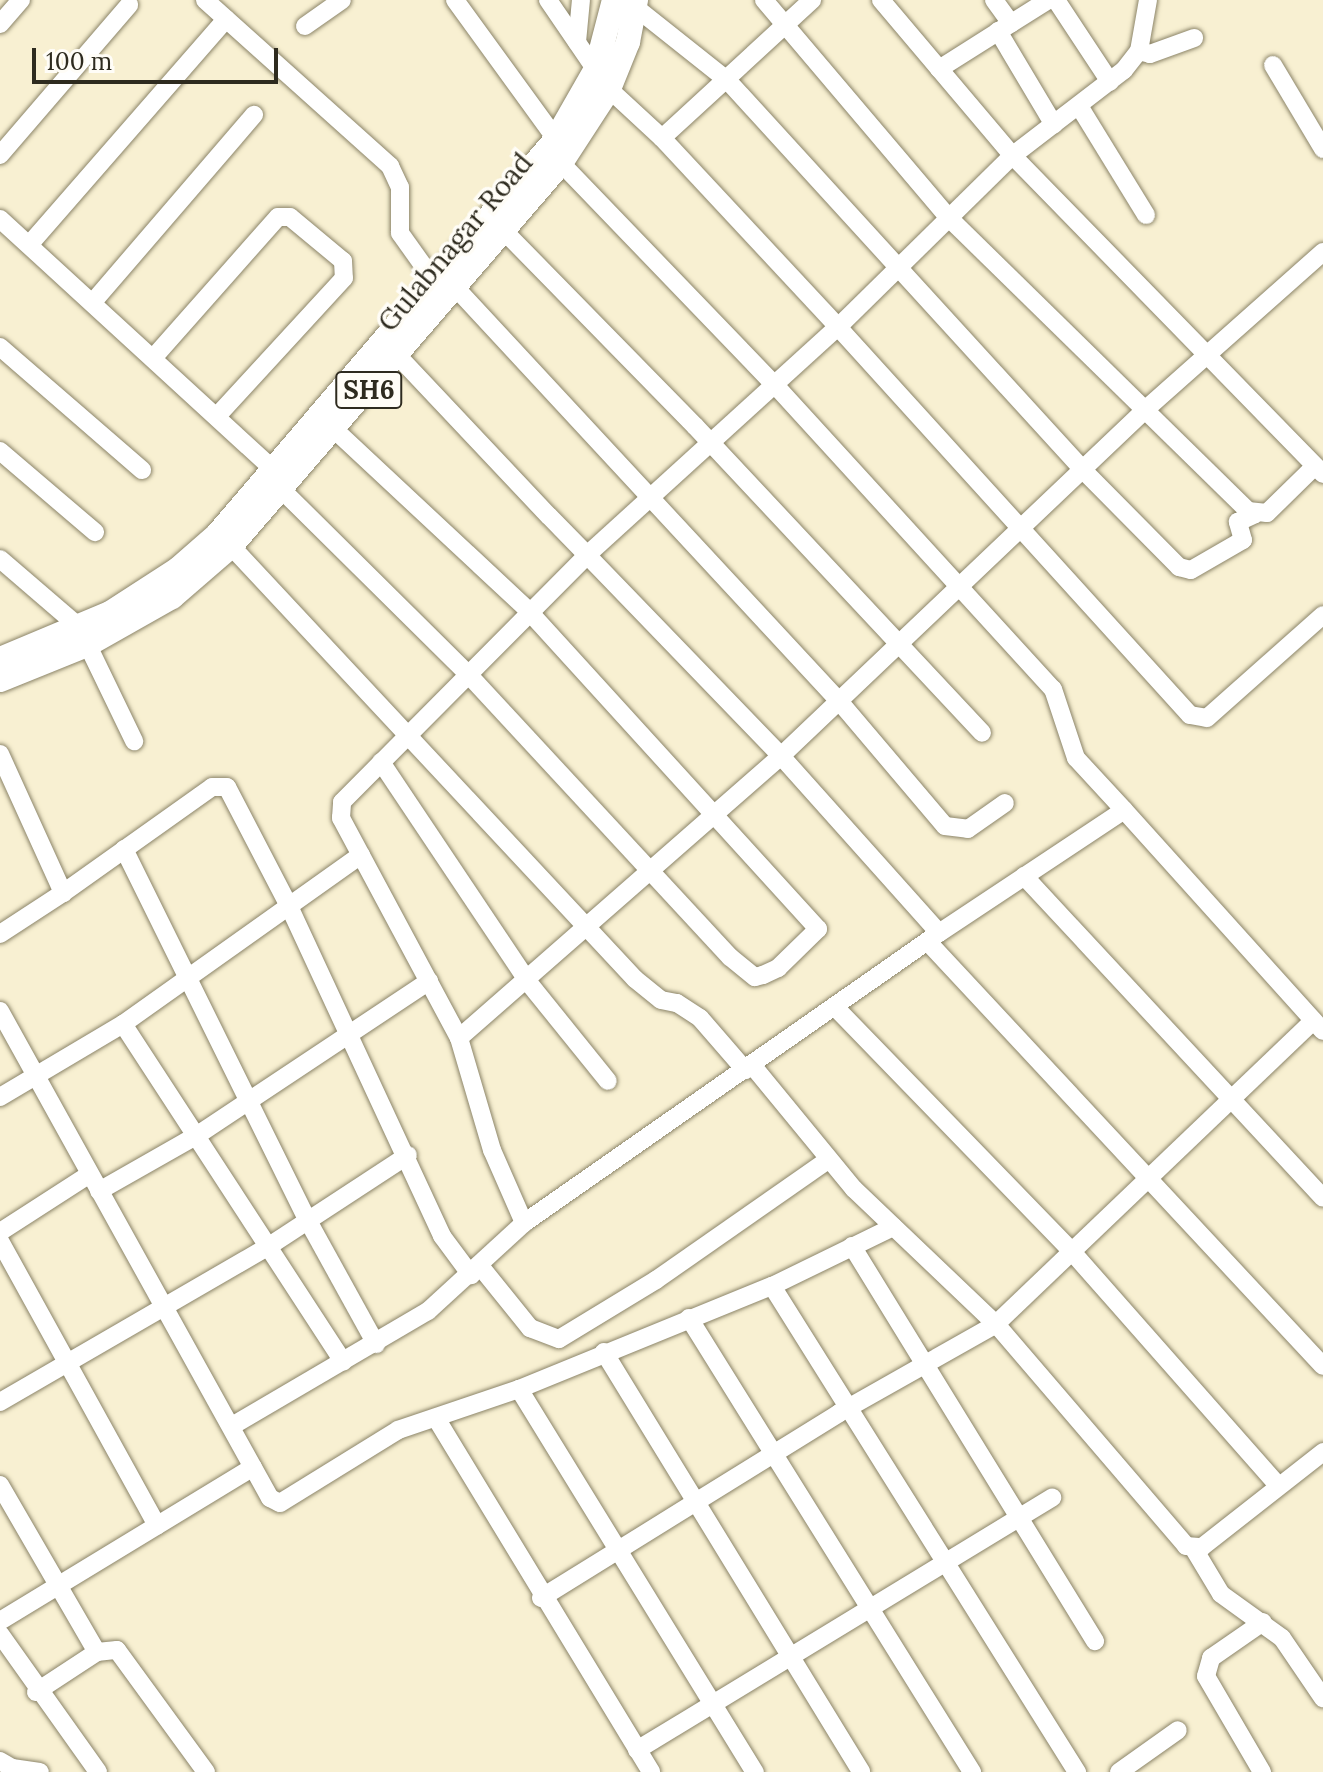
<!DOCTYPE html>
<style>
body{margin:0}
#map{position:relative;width:1323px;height:1772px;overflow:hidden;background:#f8f0d2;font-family:Lora,serif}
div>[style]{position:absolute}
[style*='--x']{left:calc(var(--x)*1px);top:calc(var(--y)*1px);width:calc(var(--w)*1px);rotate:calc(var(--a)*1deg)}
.roads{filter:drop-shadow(0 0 2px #8b8468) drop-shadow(0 0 2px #8b8468)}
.minor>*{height:18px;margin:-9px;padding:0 9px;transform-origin:9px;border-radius:9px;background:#fff}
.major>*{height:24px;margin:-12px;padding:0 12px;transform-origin:12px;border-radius:12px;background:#fff}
span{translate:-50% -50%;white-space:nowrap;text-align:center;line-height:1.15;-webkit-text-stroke:7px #fffdf7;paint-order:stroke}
.shield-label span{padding:2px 6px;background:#fffdf7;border:2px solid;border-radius:6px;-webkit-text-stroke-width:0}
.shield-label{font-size:26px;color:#2e2b1f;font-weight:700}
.street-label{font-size:28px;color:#2e2b1f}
.scale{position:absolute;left:32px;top:48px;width:246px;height:36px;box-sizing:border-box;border:4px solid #2e2b1f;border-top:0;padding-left:10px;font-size:24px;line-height:28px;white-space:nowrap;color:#2e2b1f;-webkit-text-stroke:6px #fffdf7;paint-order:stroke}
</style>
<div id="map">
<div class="roads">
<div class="minor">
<i style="--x:205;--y:0;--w:249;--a:41.9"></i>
<i style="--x:390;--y:166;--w:23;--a:65"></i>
<i style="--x:400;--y:187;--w:46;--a:90"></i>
<i style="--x:400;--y:233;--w:60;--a:54.5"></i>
<i style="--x:455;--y:0;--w:172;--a:54"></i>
<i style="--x:548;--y:0;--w:108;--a:55.6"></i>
<i style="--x:609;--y:89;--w:72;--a:42.8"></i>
<i style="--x:662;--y:138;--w:258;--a:47"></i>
<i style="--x:838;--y:327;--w:524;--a:47.79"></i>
<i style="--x:1190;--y:715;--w:17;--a:10"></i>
<i style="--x:1207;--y:718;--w:155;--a:-41.6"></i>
<i style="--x:764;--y:0;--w:285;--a:49.7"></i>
<i style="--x:948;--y:217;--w:420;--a:44.4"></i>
<i style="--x:1248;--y:511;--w:19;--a:6"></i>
<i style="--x:1267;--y:513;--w:67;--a:-44.4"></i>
<i style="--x:881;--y:0;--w:202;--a:49.8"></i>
<i style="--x:1011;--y:154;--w:447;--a:45.7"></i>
<i style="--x:994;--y:0;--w:29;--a:54"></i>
<i style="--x:1056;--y:0;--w:98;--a:56.6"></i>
<i style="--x:635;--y:7;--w:119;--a:38.5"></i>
<i style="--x:728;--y:81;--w:529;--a:47.6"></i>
<i style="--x:1085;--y:472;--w:134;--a:45.3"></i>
<i style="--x:1179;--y:567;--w:12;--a:14"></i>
<i style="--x:1191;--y:570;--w:60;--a:-30"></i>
<i style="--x:1243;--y:540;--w:19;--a:-106"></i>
<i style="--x:1238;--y:522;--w:19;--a:-25"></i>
<i style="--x:0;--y:24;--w:32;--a:-49"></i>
<i style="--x:305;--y:26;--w:45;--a:-35.1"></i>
<i style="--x:998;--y:31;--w:109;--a:59.2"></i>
<i style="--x:577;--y:42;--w:42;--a:-84.6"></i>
<i style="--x:1139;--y:51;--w:11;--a:15"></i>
<i style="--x:1150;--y:54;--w:47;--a:-20"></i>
<i style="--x:1273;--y:65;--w:98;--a:59.2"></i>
<i style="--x:939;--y:69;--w:129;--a:-32.3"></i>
<i style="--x:1079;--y:106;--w:128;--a:58.4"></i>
<i style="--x:662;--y:138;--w:204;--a:-42.6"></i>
<i style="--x:0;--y:155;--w:198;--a:-49.3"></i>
<i style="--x:561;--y:163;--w:308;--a:46.1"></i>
<i style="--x:775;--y:385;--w:412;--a:47.6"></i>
<i style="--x:1053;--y:689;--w:73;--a:71.6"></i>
<i style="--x:1076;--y:758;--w:71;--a:47.3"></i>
<i style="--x:0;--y:219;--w:372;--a:42.5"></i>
<i style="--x:505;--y:232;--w:272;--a:45.6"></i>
<i style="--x:695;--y:426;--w:420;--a:46.9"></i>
<i style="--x:29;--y:245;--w:300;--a:-48.9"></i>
<i style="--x:1323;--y:252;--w:237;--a:138.4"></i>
<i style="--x:1146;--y:409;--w:504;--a:136.45"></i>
<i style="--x:781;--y:756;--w:237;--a:48.2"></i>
<i style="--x:939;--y:933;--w:222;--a:-33.6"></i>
<i style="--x:1124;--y:810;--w:297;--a:48"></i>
<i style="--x:456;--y:288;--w:563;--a:47.16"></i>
<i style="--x:839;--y:701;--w:164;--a:49.7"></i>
<i style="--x:945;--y:826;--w:23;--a:7"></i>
<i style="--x:968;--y:829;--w:45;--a:-35.1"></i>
<i style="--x:93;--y:302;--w:247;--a:-49.3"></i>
<i style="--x:0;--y:347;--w:188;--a:40.9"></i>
<i style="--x:398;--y:356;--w:220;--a:46.7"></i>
<i style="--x:549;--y:516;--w:54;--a:45.7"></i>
<i style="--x:587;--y:555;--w:279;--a:46"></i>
<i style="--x:781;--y:756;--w:428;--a:138.8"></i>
<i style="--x:459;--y:1038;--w:250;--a:-118.2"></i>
<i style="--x:341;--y:818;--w:16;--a:-86"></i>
<i style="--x:342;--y:802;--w:348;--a:-45.2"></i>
<i style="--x:587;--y:555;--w:339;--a:-42.3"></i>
<i style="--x:838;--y:327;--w:244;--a:-44.5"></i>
<i style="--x:1012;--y:156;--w:141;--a:-37.5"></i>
<i style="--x:1124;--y:70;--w:24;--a:-52"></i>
<i style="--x:1139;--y:51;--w:52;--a:-80"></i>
<i style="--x:154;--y:357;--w:187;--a:-48.5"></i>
<i style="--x:278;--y:217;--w:12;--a:0"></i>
<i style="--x:290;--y:217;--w:69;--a:39.7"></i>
<i style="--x:343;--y:261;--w:17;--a:87"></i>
<i style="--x:344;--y:278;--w:188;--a:132.6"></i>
<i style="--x:0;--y:451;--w:125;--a:40.5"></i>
<i style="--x:281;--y:489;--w:262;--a:44.7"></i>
<i style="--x:467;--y:673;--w:387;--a:47.2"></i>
<i style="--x:730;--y:957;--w:32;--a:39"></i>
<i style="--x:755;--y:977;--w:8;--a:-14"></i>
<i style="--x:763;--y:975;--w:17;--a:-25"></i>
<i style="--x:778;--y:968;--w:56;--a:-44.3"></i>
<i style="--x:818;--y:929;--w:430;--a:-132.3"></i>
<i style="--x:529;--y:611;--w:267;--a:-137"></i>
<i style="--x:231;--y:546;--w:592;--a:46.98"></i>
<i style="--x:635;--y:979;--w:33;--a:39"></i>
<i style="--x:661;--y:1000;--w:16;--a:11"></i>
<i style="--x:677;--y:1003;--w:27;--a:33"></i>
<i style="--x:700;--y:1018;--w:69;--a:49.1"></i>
<i style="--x:0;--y:559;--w:104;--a:40.7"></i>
<i style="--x:79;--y:627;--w:127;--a:64.2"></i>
<i style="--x:0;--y:754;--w:153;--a:65.6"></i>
<i style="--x:63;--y:893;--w:183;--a:-35.4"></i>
<i style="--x:212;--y:787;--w:15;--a:0"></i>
<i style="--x:227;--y:787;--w:132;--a:62.5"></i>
<i style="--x:288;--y:904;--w:366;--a:65.1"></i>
<i style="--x:442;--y:1236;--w:49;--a:53.4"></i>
<i style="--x:381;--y:762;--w:265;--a:56.2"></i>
<i style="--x:528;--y:982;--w:127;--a:51.1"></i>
<i style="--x:124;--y:849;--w:413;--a:63.7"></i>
<i style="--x:307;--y:1219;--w:143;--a:61.1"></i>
<i style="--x:1024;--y:876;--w:439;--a:47.1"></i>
<i style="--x:0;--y:934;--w:75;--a:-33.1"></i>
<i style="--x:928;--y:942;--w:579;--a:47.03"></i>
<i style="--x:835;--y:1007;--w:344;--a:45.9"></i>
<i style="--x:1074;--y:1254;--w:308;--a:48.6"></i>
<i style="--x:0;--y:1011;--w:557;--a:61"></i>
<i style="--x:270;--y:1498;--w:11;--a:27"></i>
<i style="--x:280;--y:1503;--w:139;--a:-31.7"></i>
<i style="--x:398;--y:1430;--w:128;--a:-18.7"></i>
<i style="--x:519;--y:1389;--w:273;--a:-22.2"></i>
<i style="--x:772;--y:1286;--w:135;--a:-26"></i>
<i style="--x:123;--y:1024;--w:403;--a:56.9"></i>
<i style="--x:459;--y:1038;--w:117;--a:73.6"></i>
<i style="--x:492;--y:1150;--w:80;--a:66.3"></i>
<i style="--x:752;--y:1065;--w:161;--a:50.6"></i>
<i style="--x:854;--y:1189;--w:196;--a:43.6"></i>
<i style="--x:996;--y:1324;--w:292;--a:49.4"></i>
<i style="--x:1186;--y:1546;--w:16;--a:4"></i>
<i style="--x:1202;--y:1547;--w:154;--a:-38.1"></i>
<i style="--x:0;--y:1097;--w:143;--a:-30.7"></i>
<i style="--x:123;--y:1024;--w:292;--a:-35.4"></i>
<i style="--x:99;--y:1191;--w:112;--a:-29.6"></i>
<i style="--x:196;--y:1136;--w:280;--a:-33.6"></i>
<i style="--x:0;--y:1232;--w:107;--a:-32.8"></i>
<i style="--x:0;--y:1241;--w:325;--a:61.1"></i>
<i style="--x:852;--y:1246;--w:464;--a:58.4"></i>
<i style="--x:480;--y:1266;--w:80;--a:51.1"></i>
<i style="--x:530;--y:1328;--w:31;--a:21"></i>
<i style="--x:559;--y:1339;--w:114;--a:-31.3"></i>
<i style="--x:656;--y:1280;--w:210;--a:-34.9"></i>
<i style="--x:772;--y:1286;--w:574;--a:57.89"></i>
<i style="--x:689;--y:1318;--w:535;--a:58.06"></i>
<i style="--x:604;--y:1352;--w:492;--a:58.5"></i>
<i style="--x:519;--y:1389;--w:450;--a:58.4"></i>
<i style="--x:0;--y:1402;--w:311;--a:-30.1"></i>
<i style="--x:269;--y:1246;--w:166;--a:-33.2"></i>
<i style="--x:436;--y:1418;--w:414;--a:58.7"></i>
<i style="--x:232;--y:1426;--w:227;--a:-30.4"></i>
<i style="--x:428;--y:1311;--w:130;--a:-42.5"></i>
<i style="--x:524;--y:1223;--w:506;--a:-34.95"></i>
<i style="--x:0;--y:1485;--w:193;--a:59.9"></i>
<i style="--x:1194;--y:1549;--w:52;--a:59"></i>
<i style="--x:1221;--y:1594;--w:75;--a:35.8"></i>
<i style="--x:1282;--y:1638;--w:73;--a:55.7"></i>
<i style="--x:541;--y:1598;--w:351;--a:-31.8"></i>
<i style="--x:839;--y:1413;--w:180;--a:-29.5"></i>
<i style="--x:996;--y:1324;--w:439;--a:-43.7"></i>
<i style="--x:0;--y:1621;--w:296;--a:-31.3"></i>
<i style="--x:0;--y:1634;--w:169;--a:54.6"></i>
<i style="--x:36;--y:1692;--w:73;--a:-33.3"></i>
<i style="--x:97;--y:1652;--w:20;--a:-6"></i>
<i style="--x:117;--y:1650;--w:151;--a:53.9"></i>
<i style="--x:637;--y:1750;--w:486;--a:-31.3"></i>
<i style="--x:0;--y:1761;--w:14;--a:30"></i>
<i style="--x:12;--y:1768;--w:28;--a:8"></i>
<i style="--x:1119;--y:1772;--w:72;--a:-35.4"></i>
<i style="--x:1262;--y:1772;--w:111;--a:-120.3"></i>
<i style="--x:1206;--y:1676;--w:19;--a:-74"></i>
<i style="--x:1211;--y:1658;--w:63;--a:-34.7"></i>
</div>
<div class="major">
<i style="--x:0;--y:659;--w:119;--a:-22.7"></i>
<i style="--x:110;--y:613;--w:81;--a:-32.9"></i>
<i style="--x:178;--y:569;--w:52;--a:-41.1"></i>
<i style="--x:217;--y:535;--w:521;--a:-49.43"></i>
<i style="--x:556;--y:139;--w:81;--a:-60.3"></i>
<i style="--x:596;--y:69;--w:71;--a:-75.4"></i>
<i style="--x:0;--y:680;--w:94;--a:-21.9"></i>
<i style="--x:87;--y:645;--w:98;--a:-29.5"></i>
<i style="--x:172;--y:597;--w:78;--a:-40.8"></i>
<i style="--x:231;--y:546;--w:506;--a:-49.25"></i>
<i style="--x:561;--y:163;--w:88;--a:-57"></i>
<i style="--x:609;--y:89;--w:51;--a:-68"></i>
<i style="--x:628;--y:42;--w:43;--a:-79.2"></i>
</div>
</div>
<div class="shield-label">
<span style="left:369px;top:390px">SH6</span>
</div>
<div class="street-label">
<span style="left:455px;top:242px;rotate:-50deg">Gulabnagar Road</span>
</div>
<div class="scale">100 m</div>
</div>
